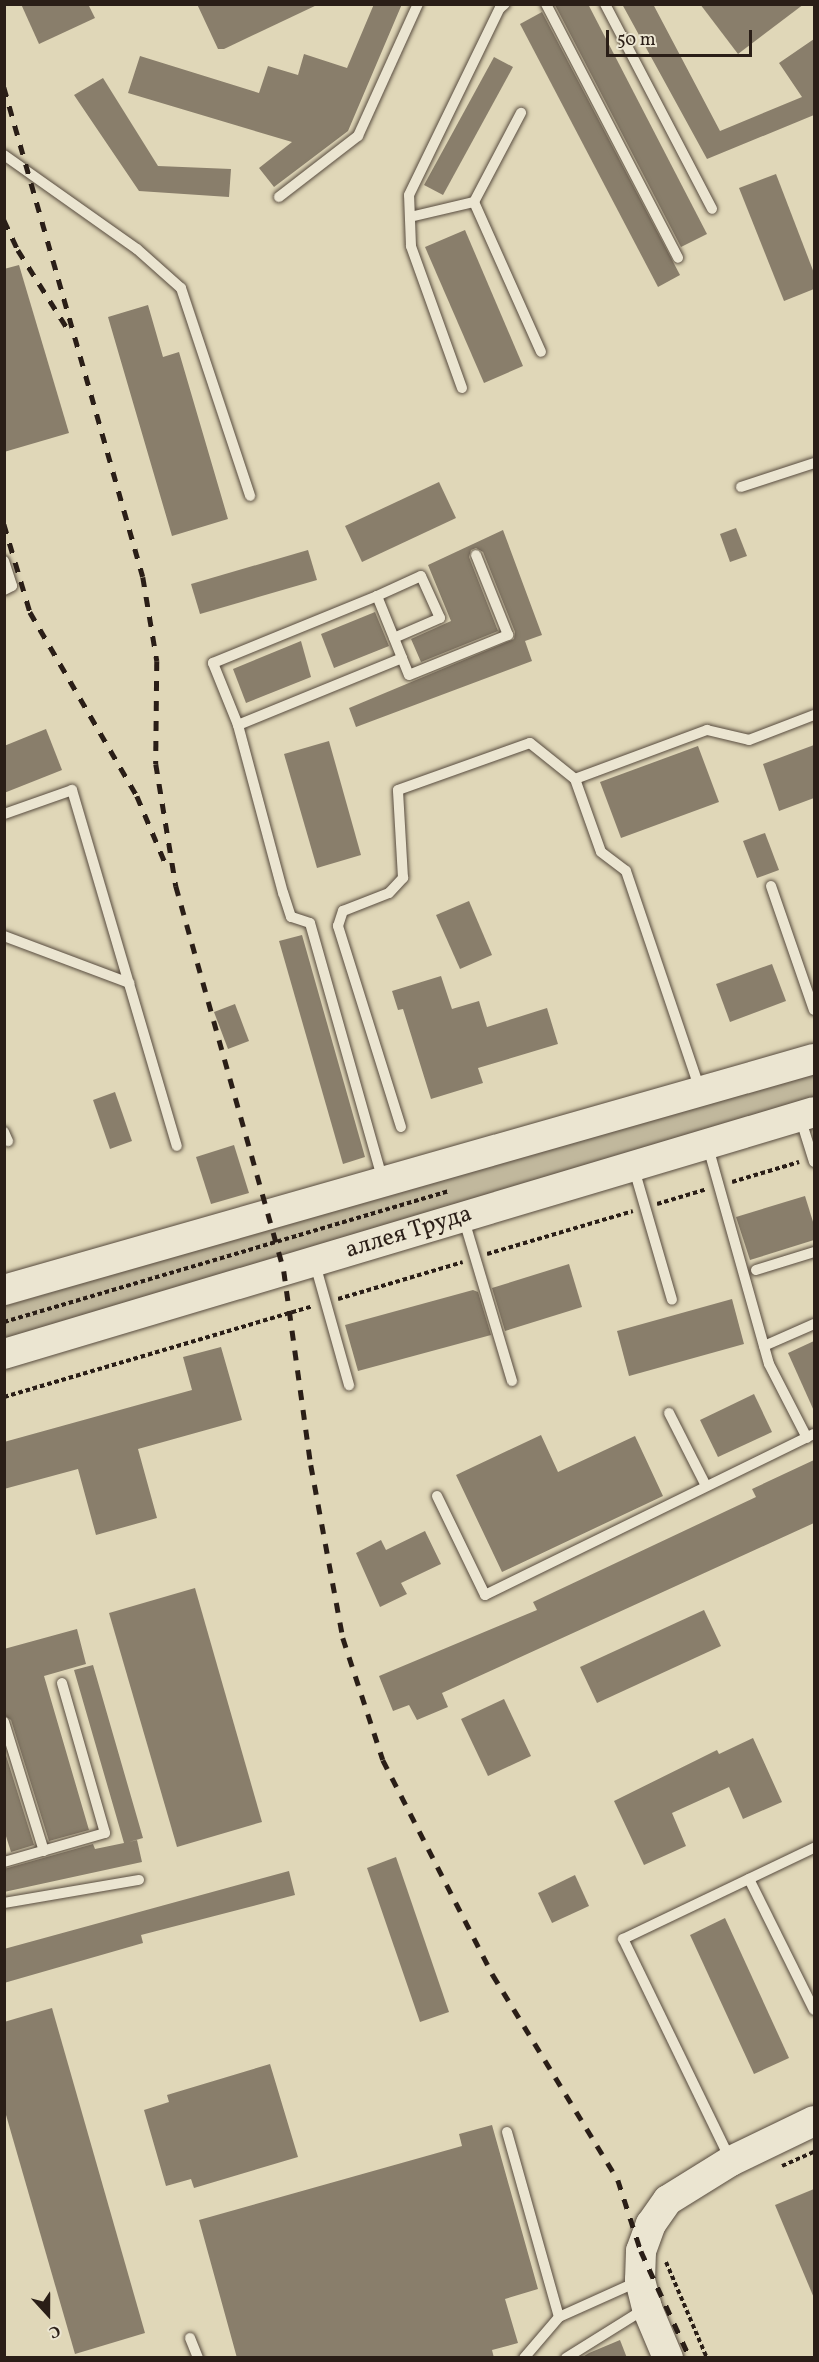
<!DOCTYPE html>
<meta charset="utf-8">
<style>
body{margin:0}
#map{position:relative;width:819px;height:2362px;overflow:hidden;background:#e0d7b8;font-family:Vollkorn,serif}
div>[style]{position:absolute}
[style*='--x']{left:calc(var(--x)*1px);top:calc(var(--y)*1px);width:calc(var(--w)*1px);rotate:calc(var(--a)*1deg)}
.green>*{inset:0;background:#c1b89d}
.building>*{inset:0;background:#897e6b}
.path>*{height:4px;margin-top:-2px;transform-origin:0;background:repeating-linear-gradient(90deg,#2a1e17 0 4.5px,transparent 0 7.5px)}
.roads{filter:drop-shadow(0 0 2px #584c3f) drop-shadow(0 0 2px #584c3f)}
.lane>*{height:10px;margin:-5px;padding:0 5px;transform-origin:5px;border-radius:5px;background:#ebe5d1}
.secondary>*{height:30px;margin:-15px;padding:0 15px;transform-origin:15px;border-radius:15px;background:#ebe5d1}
.rail>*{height:4.5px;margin-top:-2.25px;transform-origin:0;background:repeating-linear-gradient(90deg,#2a1e17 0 10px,transparent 0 20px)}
span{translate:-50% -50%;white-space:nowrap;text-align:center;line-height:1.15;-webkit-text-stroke:4.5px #ebe5d1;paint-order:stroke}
.street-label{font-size:24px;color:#2a1e17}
.frame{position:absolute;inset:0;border:6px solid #2a1e17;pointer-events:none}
.north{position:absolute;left:18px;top:2284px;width:60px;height:60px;-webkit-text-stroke:4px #ebe5d1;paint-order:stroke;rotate:159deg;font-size:16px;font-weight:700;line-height:24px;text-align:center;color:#2a1e17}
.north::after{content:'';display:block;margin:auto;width:21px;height:27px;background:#2a1e17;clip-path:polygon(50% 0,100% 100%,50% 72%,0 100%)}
.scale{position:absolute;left:606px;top:30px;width:146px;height:27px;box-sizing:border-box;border:3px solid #2a1e17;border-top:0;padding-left:8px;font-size:18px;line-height:21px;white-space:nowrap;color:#2a1e17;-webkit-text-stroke:4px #ebe5d1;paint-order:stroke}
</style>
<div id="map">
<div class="green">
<i style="clip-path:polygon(814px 1068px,814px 1104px,5px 1341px,5px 1306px)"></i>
</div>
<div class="building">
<i style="clip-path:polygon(21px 4px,88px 4px,95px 18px,39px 44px)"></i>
<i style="clip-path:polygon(197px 4px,319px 4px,224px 49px,218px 49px)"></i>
<i style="clip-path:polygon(374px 4px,402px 4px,348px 131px,274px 187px,259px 168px,292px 142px,128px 93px,140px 56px,259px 93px,268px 66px,298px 75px,304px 54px,347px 68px)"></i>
<i style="clip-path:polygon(588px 4px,707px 234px,681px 247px,555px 5px)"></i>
<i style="clip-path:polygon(622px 4px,653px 4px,720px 131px,802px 97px,779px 63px,814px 39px,814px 115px,707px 159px)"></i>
<i style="clip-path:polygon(700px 4px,804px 4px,738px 54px)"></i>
<i style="clip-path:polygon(542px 12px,680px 275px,658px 287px,520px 24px)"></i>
<i style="clip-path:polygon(494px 57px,513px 67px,443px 195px,424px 185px)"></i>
<i style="clip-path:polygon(103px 78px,158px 166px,231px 169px,229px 197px,139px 191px,74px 95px)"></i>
<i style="clip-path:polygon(776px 174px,814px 273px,814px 289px,784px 301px,739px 188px)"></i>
<i style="clip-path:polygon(465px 230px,523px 366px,484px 383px,425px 247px)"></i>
<i style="clip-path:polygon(19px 265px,69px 433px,4px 452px,4px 269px)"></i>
<i style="clip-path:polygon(148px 305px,163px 357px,179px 352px,228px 519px,172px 536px,108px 317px)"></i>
<i style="clip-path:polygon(439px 482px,456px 518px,362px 562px,345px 526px)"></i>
<i style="clip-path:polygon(736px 528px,747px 556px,730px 562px,720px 534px)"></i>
<i style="clip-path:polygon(503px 530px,542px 635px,525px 641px,532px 661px,356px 727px,349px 708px,514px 639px,515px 632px,483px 552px,476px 548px,471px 550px,469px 557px,498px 631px,421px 662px,411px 639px,451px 621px,428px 565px)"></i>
<i style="clip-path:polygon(308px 550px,317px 580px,200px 614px,191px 584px)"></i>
<i style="clip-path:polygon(375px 612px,389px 646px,334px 668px,321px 634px)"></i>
<i style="clip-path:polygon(301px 641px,311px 677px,246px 703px,233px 669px)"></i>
<i style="clip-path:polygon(46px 729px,62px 770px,4px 793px,4px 746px)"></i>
<i style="clip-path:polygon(329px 741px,361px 855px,317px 868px,284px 754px)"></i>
<i style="clip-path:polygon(814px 745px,814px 798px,779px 811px,763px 764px)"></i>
<i style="clip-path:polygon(698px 746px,719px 802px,621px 838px,600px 782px)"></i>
<i style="clip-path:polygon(765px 833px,779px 870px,757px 878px,743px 841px)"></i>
<i style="clip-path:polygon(469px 901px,492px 955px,460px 969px,436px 915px)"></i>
<i style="clip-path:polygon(302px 935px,365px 1157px,343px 1164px,279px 941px)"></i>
<i style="clip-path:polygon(772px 964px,786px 1001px,730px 1022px,716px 984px)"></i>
<i style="clip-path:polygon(441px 976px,452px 1009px,479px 1001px,487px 1027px,547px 1008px,558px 1044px,478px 1068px,483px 1083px,431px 1099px,403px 1009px,398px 1010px,392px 991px)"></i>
<i style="clip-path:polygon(235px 1004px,249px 1041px,228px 1049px,214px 1012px)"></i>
<i style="clip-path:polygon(115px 1092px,132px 1141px,110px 1149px,93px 1100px)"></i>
<i style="clip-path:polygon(234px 1145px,249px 1193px,211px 1204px,196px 1157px)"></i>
<i style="clip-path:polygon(805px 1196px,814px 1225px,814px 1240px,750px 1260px,736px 1217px)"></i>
<i style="clip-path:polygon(569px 1264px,582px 1307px,505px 1331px,492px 1288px)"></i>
<i style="clip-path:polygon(473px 1290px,478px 1292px,491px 1335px,358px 1371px,345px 1325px)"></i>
<i style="clip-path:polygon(732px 1299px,744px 1344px,629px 1376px,617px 1331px)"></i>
<i style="clip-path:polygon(814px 1341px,814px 1411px,788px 1353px)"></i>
<i style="clip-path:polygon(221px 1347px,242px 1420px,138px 1449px,157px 1518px,96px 1535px,78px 1469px,4px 1489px,4px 1442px,192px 1390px,183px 1357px)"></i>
<i style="clip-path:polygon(754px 1394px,772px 1432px,718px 1457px,700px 1420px)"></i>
<i style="clip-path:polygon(541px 1435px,558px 1472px,635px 1436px,663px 1496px,502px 1572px,456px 1475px)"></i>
<i style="clip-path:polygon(814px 1460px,814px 1523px,442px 1693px,448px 1707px,417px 1720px,409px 1705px,393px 1711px,379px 1676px,537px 1610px,533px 1602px,756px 1497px,752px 1489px)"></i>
<i style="clip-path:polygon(425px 1531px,441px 1564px,401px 1583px,407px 1594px,380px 1607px,356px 1553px,381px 1540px,386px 1550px)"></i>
<i style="clip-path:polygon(195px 1588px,262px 1822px,177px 1847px,109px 1613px)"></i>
<i style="clip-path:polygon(704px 1610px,721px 1646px,597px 1703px,580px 1667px)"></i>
<i style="clip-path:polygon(77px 1629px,86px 1664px,44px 1676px,89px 1830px,49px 1841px,11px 1720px,4px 1715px,4px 1649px)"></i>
<i style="clip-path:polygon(93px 1665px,143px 1838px,129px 1842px,137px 1840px,142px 1862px,4px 1892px,4px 1869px,93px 1844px,95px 1849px,124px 1843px,74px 1670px)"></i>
<i style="clip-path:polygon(504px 1699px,531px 1756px,488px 1776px,461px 1719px)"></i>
<i style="clip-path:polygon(753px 1738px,782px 1802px,743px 1819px,729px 1787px,672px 1813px,686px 1846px,644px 1865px,614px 1801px,717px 1750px,719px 1754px)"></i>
<i style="clip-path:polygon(4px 1749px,34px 1845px,11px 1852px,4px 1830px)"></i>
<i style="clip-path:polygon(396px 1857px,449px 2012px,420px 2022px,367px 1868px)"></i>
<i style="clip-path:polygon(289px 1871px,295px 1895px,141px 1935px,143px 1943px,4px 1983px,4px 1949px)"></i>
<i style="clip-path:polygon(575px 1875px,589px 1906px,552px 1923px,538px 1893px)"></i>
<i style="clip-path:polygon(725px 1918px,789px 2058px,754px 2074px,690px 1935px)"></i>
<i style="clip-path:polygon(52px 2008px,145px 2333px,75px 2354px,4px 2108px,4px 2022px)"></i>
<i style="clip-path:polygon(270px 2064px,298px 2157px,194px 2188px,191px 2179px,166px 2186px,144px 2110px,169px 2102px,167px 2095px)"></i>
<i style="clip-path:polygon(492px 2125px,538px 2289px,505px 2299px,518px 2343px,492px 2350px,494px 2358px,237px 2358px,199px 2220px,462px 2146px,459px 2134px)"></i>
<i style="clip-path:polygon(814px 2189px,814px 2298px,775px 2205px)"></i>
<i style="clip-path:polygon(620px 2340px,627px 2358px,581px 2358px,589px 2353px)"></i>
</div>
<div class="path">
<i style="--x:732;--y:1182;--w:70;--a:-16.6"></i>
<i style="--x:657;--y:1204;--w:52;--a:-16.7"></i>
<i style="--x:487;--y:1254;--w:152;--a:-16.4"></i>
<i style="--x:338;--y:1299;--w:130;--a:-16.5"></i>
<i style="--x:4;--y:1322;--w:463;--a:-16.4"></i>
<i style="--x:4;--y:1397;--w:322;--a:-16.4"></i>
<i style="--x:782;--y:2166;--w:35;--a:-24"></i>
<i style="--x:666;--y:2262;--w:104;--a:66.9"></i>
</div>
<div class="roads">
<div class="lane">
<i style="--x:546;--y:4;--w:286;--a:62.5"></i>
<i style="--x:605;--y:4;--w:231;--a:62.4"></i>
<i style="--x:4;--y:155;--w:163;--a:35.3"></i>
<i style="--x:137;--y:249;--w:59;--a:41.6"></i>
<i style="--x:181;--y:288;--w:219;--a:71.6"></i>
<i style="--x:279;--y:197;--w:100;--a:-37.7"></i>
<i style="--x:358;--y:136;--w:145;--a:-65.6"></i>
<i style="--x:474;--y:202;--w:101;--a:-62.2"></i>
<i style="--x:410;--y:217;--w:66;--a:-13.2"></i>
<i style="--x:474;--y:202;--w:164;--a:65.9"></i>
<i style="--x:462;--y:388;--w:151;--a:-109.8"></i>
<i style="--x:411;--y:246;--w:51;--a:-92.2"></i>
<i style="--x:409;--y:195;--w:208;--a:-64.1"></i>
<i style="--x:500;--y:8;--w:6;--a:-39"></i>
<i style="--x:741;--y:487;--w:77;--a:-18.2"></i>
<i style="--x:4;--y:561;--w:26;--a:72"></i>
<i style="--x:12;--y:586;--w:9;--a:153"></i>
<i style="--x:377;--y:596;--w:48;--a:-24.4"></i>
<i style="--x:421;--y:576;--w:46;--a:65.7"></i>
<i style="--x:440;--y:618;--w:50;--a:156.5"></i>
<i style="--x:238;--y:725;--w:67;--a:-112"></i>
<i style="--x:213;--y:663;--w:177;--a:-22.2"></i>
<i style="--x:377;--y:596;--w:67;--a:68"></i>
<i style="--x:575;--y:779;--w:77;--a:70.4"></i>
<i style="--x:601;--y:852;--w:31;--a:37"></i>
<i style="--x:626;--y:871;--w:230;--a:71.3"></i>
<i style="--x:4;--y:814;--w:72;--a:-19.4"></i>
<i style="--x:72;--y:790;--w:371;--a:73.6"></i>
<i style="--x:771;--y:886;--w:131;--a:70.9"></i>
<i style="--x:4;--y:936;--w:134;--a:20.6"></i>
<i style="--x:800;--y:1117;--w:47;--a:72.7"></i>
<i style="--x:401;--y:1127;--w:211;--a:-107.4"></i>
<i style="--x:338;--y:926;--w:16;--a:-72"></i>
<i style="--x:343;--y:911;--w:49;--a:-21.4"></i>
<i style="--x:389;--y:893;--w:21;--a:-47"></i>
<i style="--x:403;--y:878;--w:88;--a:-93.3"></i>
<i style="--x:398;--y:790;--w:140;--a:-19.6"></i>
<i style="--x:530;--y:743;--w:58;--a:38.7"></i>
<i style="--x:575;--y:779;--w:141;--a:-20.4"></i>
<i style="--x:707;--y:730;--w:43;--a:13.4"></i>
<i style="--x:749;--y:740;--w:70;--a:-21"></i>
<i style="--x:4;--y:1132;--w:10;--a:66"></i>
<i style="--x:708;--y:1147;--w:225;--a:74.3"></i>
<i style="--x:769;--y:1364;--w:83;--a:62.8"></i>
<i style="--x:634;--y:1169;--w:136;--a:73.8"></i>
<i style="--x:383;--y:1181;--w:268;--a:-105.8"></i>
<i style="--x:310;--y:923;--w:20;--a:-162"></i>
<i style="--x:291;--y:917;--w:25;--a:-108"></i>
<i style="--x:283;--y:893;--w:174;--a:-105"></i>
<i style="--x:238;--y:725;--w:177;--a:-22.2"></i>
<i style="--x:402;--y:658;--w:18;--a:68"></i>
<i style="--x:409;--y:675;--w:107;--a:-22"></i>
<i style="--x:508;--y:635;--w:86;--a:-111.8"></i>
<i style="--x:464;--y:1220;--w:168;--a:73.4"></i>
<i style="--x:315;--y:1264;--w:126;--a:74.3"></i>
<i style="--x:756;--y:1270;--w:61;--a:-17.2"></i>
<i style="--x:764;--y:1346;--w:55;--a:-23.7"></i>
<i style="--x:669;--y:1413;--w:82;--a:63.1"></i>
<i style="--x:437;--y:1496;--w:110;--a:64.1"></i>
<i style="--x:485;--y:1595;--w:366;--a:-26.1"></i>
<i style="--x:4;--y:1722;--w:135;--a:72.8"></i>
<i style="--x:4;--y:1862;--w:105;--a:-16"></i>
<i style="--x:105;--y:1833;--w:156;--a:-106"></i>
<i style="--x:749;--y:1879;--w:146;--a:63.6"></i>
<i style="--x:4;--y:1903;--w:137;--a:-9.7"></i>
<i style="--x:507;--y:2132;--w:192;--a:74.3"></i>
<i style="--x:731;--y:2161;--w:247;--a:-115.9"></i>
<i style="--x:623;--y:1939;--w:212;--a:-25.5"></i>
<i style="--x:190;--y:2338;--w:22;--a:68"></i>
<i style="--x:524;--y:2358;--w:54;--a:-49.5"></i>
<i style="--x:559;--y:2317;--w:85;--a:-24.2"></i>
<i style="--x:566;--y:2358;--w:94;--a:-32"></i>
</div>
<div class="secondary">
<i style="--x:4;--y:1290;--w:842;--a:-15.92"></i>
<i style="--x:4;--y:1354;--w:845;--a:-16.63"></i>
<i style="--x:668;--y:2358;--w:54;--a:-112.8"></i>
<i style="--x:647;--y:2308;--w:29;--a:-104"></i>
<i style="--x:640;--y:2280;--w:29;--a:-88"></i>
<i style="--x:641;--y:2251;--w:29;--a:-70"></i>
<i style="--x:651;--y:2224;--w:29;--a:-55"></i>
<i style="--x:668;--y:2200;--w:74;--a:-31.8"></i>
<i style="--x:731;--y:2161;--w:92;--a:-25.7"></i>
</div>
</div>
<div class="rail">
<i style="--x:4;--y:87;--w:509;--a:74.16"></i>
<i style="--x:143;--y:577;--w:85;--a:80.5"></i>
<i style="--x:157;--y:661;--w:103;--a:90.6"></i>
<i style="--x:156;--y:764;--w:124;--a:80.7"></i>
<i style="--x:176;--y:886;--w:400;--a:74.3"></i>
<i style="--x:284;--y:1271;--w:196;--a:82.1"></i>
<i style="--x:311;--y:1465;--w:176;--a:79.5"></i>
<i style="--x:343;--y:1638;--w:128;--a:71.8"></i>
<i style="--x:383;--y:1760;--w:242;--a:62.9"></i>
<i style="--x:493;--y:1975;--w:240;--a:58.6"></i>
<i style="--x:618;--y:2180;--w:75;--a:72.1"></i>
<i style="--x:641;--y:2251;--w:118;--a:65.4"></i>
<i style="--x:4;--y:220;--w:33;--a:65"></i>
<i style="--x:18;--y:250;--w:99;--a:57.8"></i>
<i style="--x:4;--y:524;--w:92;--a:73.5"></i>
<i style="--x:30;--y:612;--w:213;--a:59.8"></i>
<i style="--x:137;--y:796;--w:77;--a:67.1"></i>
</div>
<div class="street-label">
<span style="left:409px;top:1233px;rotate:-17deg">аллея Труда</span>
</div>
<div class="frame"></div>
<div class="north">С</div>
<div class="scale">50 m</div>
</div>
